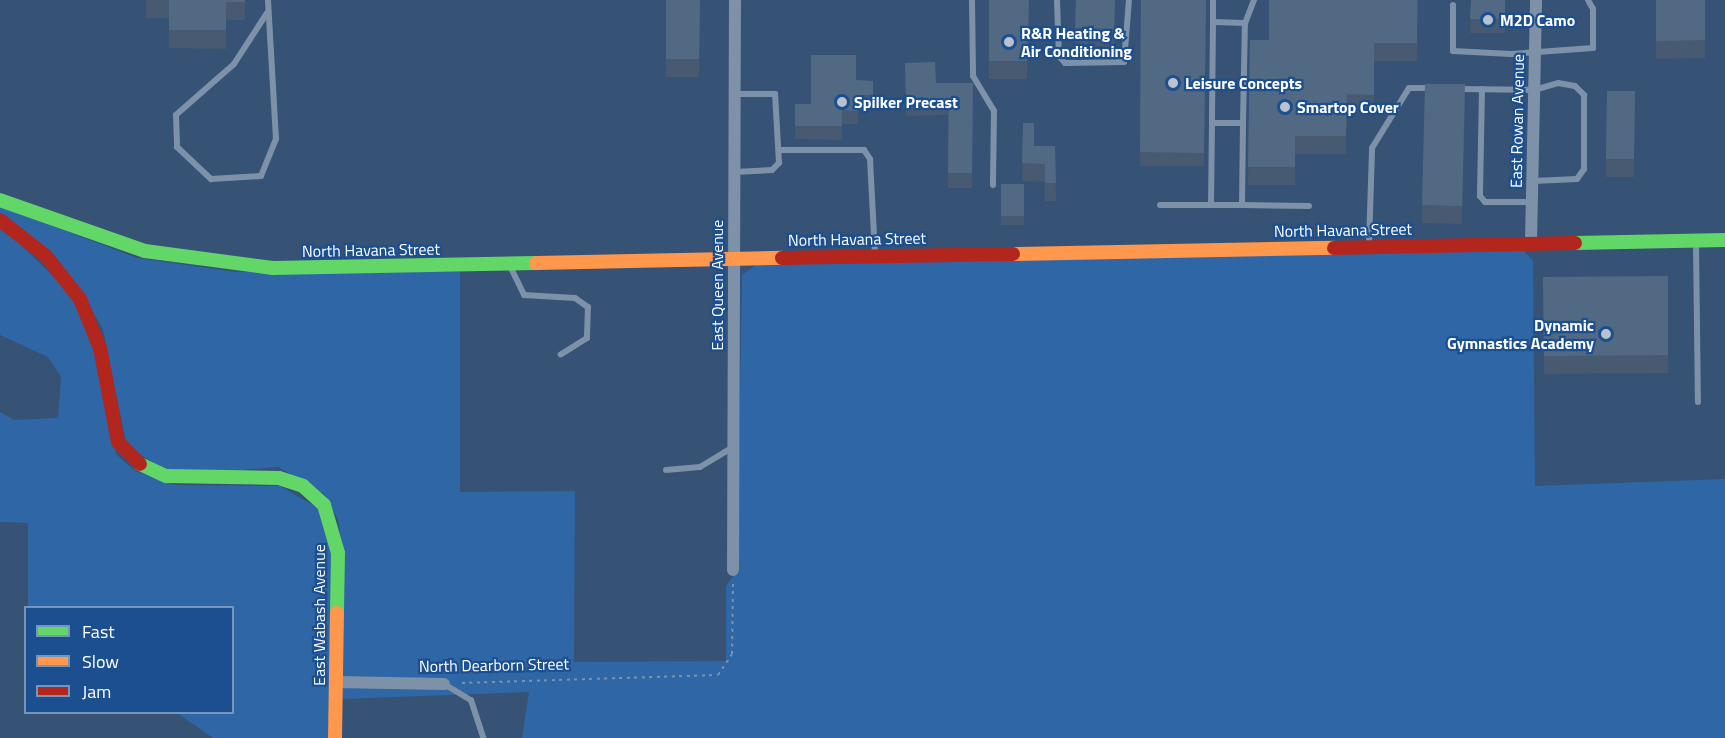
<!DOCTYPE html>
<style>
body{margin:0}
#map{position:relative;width:1725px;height:738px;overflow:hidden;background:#365274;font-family:"Titillium Web",sans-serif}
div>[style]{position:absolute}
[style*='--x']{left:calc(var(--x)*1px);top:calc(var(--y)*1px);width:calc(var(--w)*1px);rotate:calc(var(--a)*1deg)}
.green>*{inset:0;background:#2f66a5}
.path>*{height:2px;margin-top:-1px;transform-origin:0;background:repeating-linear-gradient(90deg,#7d92a8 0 3px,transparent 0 7.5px)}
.lane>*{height:6px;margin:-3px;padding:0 3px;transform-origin:3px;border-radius:3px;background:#7d92a8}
.street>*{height:12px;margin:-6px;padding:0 6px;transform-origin:6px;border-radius:6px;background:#7d92a8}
.fast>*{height:14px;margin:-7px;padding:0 7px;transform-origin:7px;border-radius:7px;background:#63d668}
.slow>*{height:14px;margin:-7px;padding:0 7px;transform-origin:7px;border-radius:7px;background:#ff974d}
.jam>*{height:14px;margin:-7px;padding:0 7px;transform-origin:7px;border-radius:7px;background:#b3261e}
.wall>*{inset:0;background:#475a72}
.building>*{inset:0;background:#526984}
.dots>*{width:16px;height:16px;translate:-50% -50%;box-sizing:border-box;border:3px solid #1b4f8f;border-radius:50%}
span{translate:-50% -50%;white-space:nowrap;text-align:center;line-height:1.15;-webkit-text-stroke:4.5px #1b4f8f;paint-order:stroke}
.poi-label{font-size:16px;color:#fff;font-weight:700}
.left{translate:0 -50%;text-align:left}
.right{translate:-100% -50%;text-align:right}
.street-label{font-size:16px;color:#fff}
.legend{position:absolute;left:24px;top:606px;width:210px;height:108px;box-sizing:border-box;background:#1b4f8f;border:2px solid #7695bc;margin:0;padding:8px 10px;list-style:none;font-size:18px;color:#fff}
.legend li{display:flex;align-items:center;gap:12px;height:30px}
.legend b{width:30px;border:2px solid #7695bc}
</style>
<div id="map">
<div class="green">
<i style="clip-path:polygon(0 206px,137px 258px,236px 272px,460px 272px,460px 492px,575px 491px,574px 662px,726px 661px,726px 586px,737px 571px,742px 275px,759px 263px,1522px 249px,1533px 261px,1535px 486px,1725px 479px,1725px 738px,522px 738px,529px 692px,343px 699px,343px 552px,338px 519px,324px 494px,278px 467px,195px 474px,166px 470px,127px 447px,103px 330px,83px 294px,0 213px)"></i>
<i style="clip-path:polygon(0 225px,71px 293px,91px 333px,116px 454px,135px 471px,176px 485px,280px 486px,320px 509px,331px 533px,330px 738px,213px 738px,177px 713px,232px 712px,232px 608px,28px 607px,28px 523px,0 522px,0 412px,14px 420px,58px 418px,61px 377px,48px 357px,0 335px)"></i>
</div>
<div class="path">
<i style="--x:462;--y:683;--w:256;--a:-1.8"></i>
<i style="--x:718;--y:675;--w:25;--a:-56"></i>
<i style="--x:732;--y:654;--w:72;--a:-89.2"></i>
</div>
<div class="lane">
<i style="--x:972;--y:0;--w:76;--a:89.2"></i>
<i style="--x:973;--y:76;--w:41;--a:59"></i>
<i style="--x:994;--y:111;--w:74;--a:90.8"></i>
<i style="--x:1057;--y:0;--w:56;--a:88"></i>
<i style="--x:1059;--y:56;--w:9;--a:49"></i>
<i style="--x:1065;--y:63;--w:59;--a:-1"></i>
<i style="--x:1124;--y:62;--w:62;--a:-85.4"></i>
<i style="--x:1213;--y:0;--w:22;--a:90"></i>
<i style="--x:1254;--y:0;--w:25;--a:111"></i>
<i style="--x:1245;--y:23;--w:32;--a:-178"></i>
<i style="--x:1213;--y:22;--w:101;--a:90.6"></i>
<i style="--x:1212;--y:123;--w:31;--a:0"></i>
<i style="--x:1243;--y:123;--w:82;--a:90.7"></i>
<i style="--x:1242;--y:205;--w:67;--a:0.9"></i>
<i style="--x:1453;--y:5;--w:46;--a:90"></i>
<i style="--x:1453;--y:51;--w:58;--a:3"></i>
<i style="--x:1511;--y:54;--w:82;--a:-4.2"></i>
<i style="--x:1593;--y:48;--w:39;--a:-90"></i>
<i style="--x:1593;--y:9;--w:10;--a:-119"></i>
<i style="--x:267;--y:13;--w:61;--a:122.9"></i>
<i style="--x:234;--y:64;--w:77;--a:138.7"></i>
<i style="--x:176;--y:115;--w:32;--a:88"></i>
<i style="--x:177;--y:147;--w:47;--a:43.3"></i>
<i style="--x:211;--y:179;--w:50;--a:-3.4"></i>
<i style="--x:261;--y:176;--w:40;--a:-68"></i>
<i style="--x:276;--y:139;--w:139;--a:-93.3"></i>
<i style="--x:1457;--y:89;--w:77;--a:0.7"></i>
<i style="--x:1534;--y:90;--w:25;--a:-16"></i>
<i style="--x:1558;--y:83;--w:17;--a:10"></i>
<i style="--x:1575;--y:86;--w:13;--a:45"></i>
<i style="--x:1584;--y:95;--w:74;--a:90"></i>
<i style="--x:1584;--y:169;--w:12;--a:125"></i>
<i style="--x:1577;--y:179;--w:44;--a:177.4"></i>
<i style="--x:1482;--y:89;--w:107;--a:91.1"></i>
<i style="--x:1480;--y:196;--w:8;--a:50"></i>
<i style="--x:1485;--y:202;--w:47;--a:0"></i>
<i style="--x:1243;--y:123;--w:100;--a:-88.9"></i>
<i style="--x:779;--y:150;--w:85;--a:0"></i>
<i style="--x:864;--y:150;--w:11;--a:56"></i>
<i style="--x:870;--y:159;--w:96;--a:87"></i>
<i style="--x:735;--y:172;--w:37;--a:-3"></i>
<i style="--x:772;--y:170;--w:10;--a:-45"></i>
<i style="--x:779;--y:163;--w:69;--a:-93.3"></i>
<i style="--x:775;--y:94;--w:40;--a:180"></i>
<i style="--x:1160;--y:205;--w:82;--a:0"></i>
<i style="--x:1211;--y:205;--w:82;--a:-89.3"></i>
<i style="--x:1696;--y:244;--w:158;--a:89.3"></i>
<i style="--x:1369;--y:245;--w:97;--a:-88.2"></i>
<i style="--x:1372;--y:148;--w:70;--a:-58.3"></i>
<i style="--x:1409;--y:88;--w:23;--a:0"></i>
<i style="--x:510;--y:266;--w:32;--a:64"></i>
<i style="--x:524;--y:295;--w:51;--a:3.4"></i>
<i style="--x:575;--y:298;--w:16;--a:35"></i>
<i style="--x:588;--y:307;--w:31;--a:92"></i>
<i style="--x:587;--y:338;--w:31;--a:148"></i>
<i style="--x:666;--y:470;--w:34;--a:-5"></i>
<i style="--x:700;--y:467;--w:37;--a:-31"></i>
<i style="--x:444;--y:684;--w:31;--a:31"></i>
<i style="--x:471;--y:700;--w:40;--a:72"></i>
</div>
<div class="street">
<i style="--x:1531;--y:242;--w:242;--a:-88.8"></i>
<i style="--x:733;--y:570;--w:570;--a:-89.8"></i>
<i style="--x:335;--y:682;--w:109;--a:1.1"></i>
</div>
<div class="fast">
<i style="--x:0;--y:200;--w:154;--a:19.4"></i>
<i style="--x:145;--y:251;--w:129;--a:7.6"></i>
<i style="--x:273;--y:268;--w:263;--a:-1.1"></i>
<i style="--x:1575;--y:243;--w:150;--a:-1.1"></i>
<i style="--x:140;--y:464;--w:29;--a:25"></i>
<i style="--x:166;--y:476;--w:113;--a:1"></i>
<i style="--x:279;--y:478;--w:25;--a:18"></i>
<i style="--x:303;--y:486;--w:28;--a:42"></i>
<i style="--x:324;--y:505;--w:50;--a:73.7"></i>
<i style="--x:338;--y:553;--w:60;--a:91"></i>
</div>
<div class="slow">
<i style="--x:1013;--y:254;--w:321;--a:-1.1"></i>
<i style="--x:536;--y:263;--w:246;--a:-1.2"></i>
<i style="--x:335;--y:738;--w:125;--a:-89.1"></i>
</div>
<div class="jam">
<i style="--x:0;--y:220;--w:58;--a:38"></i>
<i style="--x:46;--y:256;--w:55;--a:51.7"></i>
<i style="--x:80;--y:299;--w:53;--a:67.8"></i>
<i style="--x:100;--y:348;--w:96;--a:79.2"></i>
<i style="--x:118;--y:442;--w:31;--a:45"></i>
<i style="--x:1334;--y:248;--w:241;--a:-1.2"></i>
<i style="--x:782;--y:258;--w:231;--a:-1"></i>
</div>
<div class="wall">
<i style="clip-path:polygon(146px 0,245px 0,245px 20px,226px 20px,226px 49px,169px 48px,169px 18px,146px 18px)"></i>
<i style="clip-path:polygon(666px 0,700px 0,699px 77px,666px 77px)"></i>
<i style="clip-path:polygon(989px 0,1029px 0,1027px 79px,989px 79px)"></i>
<i style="clip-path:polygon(1076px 0,1115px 0,1114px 47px,1075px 46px)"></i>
<i style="clip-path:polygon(1141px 0,1206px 0,1204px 166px,1140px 166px)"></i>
<i style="clip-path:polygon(1418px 0,1417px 61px,1374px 61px,1374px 113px,1347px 112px,1346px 154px,1295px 154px,1295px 185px,1248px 185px,1250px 40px,1269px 40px)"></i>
<i style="clip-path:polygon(1471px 0,1505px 0,1505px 33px,1470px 33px)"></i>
<i style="clip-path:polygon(1656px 0,1705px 0,1705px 58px,1656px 59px)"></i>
<i style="clip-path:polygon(905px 63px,936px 83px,973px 83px,972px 188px,948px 188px,948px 115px,906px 116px)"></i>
<i style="clip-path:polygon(856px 80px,873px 81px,873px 109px,858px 109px,858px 124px,842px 124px,842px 140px,795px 139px,795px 104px,811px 104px)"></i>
<i style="clip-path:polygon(1607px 91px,1635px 91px,1634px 177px,1606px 177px)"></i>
<i style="clip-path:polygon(1465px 102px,1462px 224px,1422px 223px,1422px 205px)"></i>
<i style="clip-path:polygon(1023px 123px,1034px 146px,1055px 146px,1056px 201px,1045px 201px,1045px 182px,1022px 181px)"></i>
<i style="clip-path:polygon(1001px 184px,1024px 184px,1024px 225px,1001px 225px)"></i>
<i style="clip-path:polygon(1668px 276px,1668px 373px,1544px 374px,1543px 277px)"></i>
</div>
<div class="building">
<i style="clip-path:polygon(169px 0,245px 0,245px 2px,226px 2px,226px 30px,169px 30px)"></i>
<i style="clip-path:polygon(666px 0,700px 0,699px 59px,666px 59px)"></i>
<i style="clip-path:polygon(989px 0,1029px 0,1027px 61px,989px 61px)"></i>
<i style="clip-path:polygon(1076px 0,1115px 0,1114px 29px,1075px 28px)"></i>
<i style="clip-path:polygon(1141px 0,1206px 0,1204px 153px,1140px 152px)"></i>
<i style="clip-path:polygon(1269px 0,1417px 0,1417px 43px,1374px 43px,1374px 95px,1347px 94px,1346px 136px,1295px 136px,1295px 167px,1248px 167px,1250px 40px,1269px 40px)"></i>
<i style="clip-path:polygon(1471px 0,1505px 0,1505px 19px,1470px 19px)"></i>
<i style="clip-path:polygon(1656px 0,1705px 0,1705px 40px,1656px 41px)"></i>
<i style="clip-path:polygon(811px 55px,856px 55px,856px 80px,873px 81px,873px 95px,858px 95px,858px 111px,842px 110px,842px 126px,795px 126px,795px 104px,811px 104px)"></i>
<i style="clip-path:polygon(935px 62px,936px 83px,973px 83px,972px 173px,948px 173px,949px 100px,906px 101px,905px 63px)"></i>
<i style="clip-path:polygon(1425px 84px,1465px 84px,1462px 206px,1422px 205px)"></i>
<i style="clip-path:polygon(1607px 91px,1635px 91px,1634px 159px,1606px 159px)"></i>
<i style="clip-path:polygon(1023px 123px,1034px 123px,1034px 146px,1055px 146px,1056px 183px,1045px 183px,1045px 164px,1022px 163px)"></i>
<i style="clip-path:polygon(1001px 184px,1024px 184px,1024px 216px,1001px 216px)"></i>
<i style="clip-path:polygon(1668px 276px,1668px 355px,1544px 356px,1543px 277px)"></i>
</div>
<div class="dots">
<i style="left:1488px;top:20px;background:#b9c2ce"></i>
<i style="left:1009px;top:42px;background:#b9c2ce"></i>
<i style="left:1173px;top:83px;background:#b9c2ce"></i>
<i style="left:842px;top:102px;background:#b9c2ce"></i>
<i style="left:1285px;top:107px;background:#b9c2ce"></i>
<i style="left:1606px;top:334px;background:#b9c2ce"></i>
</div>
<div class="poi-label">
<span class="left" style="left:1500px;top:20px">M2D Camo</span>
<span class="left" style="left:1021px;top:42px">R&amp;R Heating &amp;<br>Air Conditioning</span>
<span class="left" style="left:1185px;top:83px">Leisure Concepts</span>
<span class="left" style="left:854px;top:102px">Spilker Precast</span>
<span class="left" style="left:1297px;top:107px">Smartop Cover</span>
<span class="right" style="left:1594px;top:334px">Dynamic<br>Gymnastics Academy</span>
</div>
<div class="street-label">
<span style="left:1517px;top:121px;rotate:-89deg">East Rowan Avenue</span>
<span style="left:1343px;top:230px;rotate:-1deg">North Havana Street</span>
<span style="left:857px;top:239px;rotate:-1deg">North Havana Street</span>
<span style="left:371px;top:250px;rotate:-1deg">North Havana Street</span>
<span style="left:717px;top:285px;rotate:-90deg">East Queen Avenue</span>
<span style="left:319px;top:615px;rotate:-90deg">East Wabash Avenue</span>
<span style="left:494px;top:665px;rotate:-1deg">North Dearborn Street</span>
</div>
<ul class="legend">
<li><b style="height:8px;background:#63d668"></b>Fast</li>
<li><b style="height:8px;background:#ff974d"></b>Slow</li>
<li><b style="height:8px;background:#b3261e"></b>Jam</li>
</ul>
</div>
